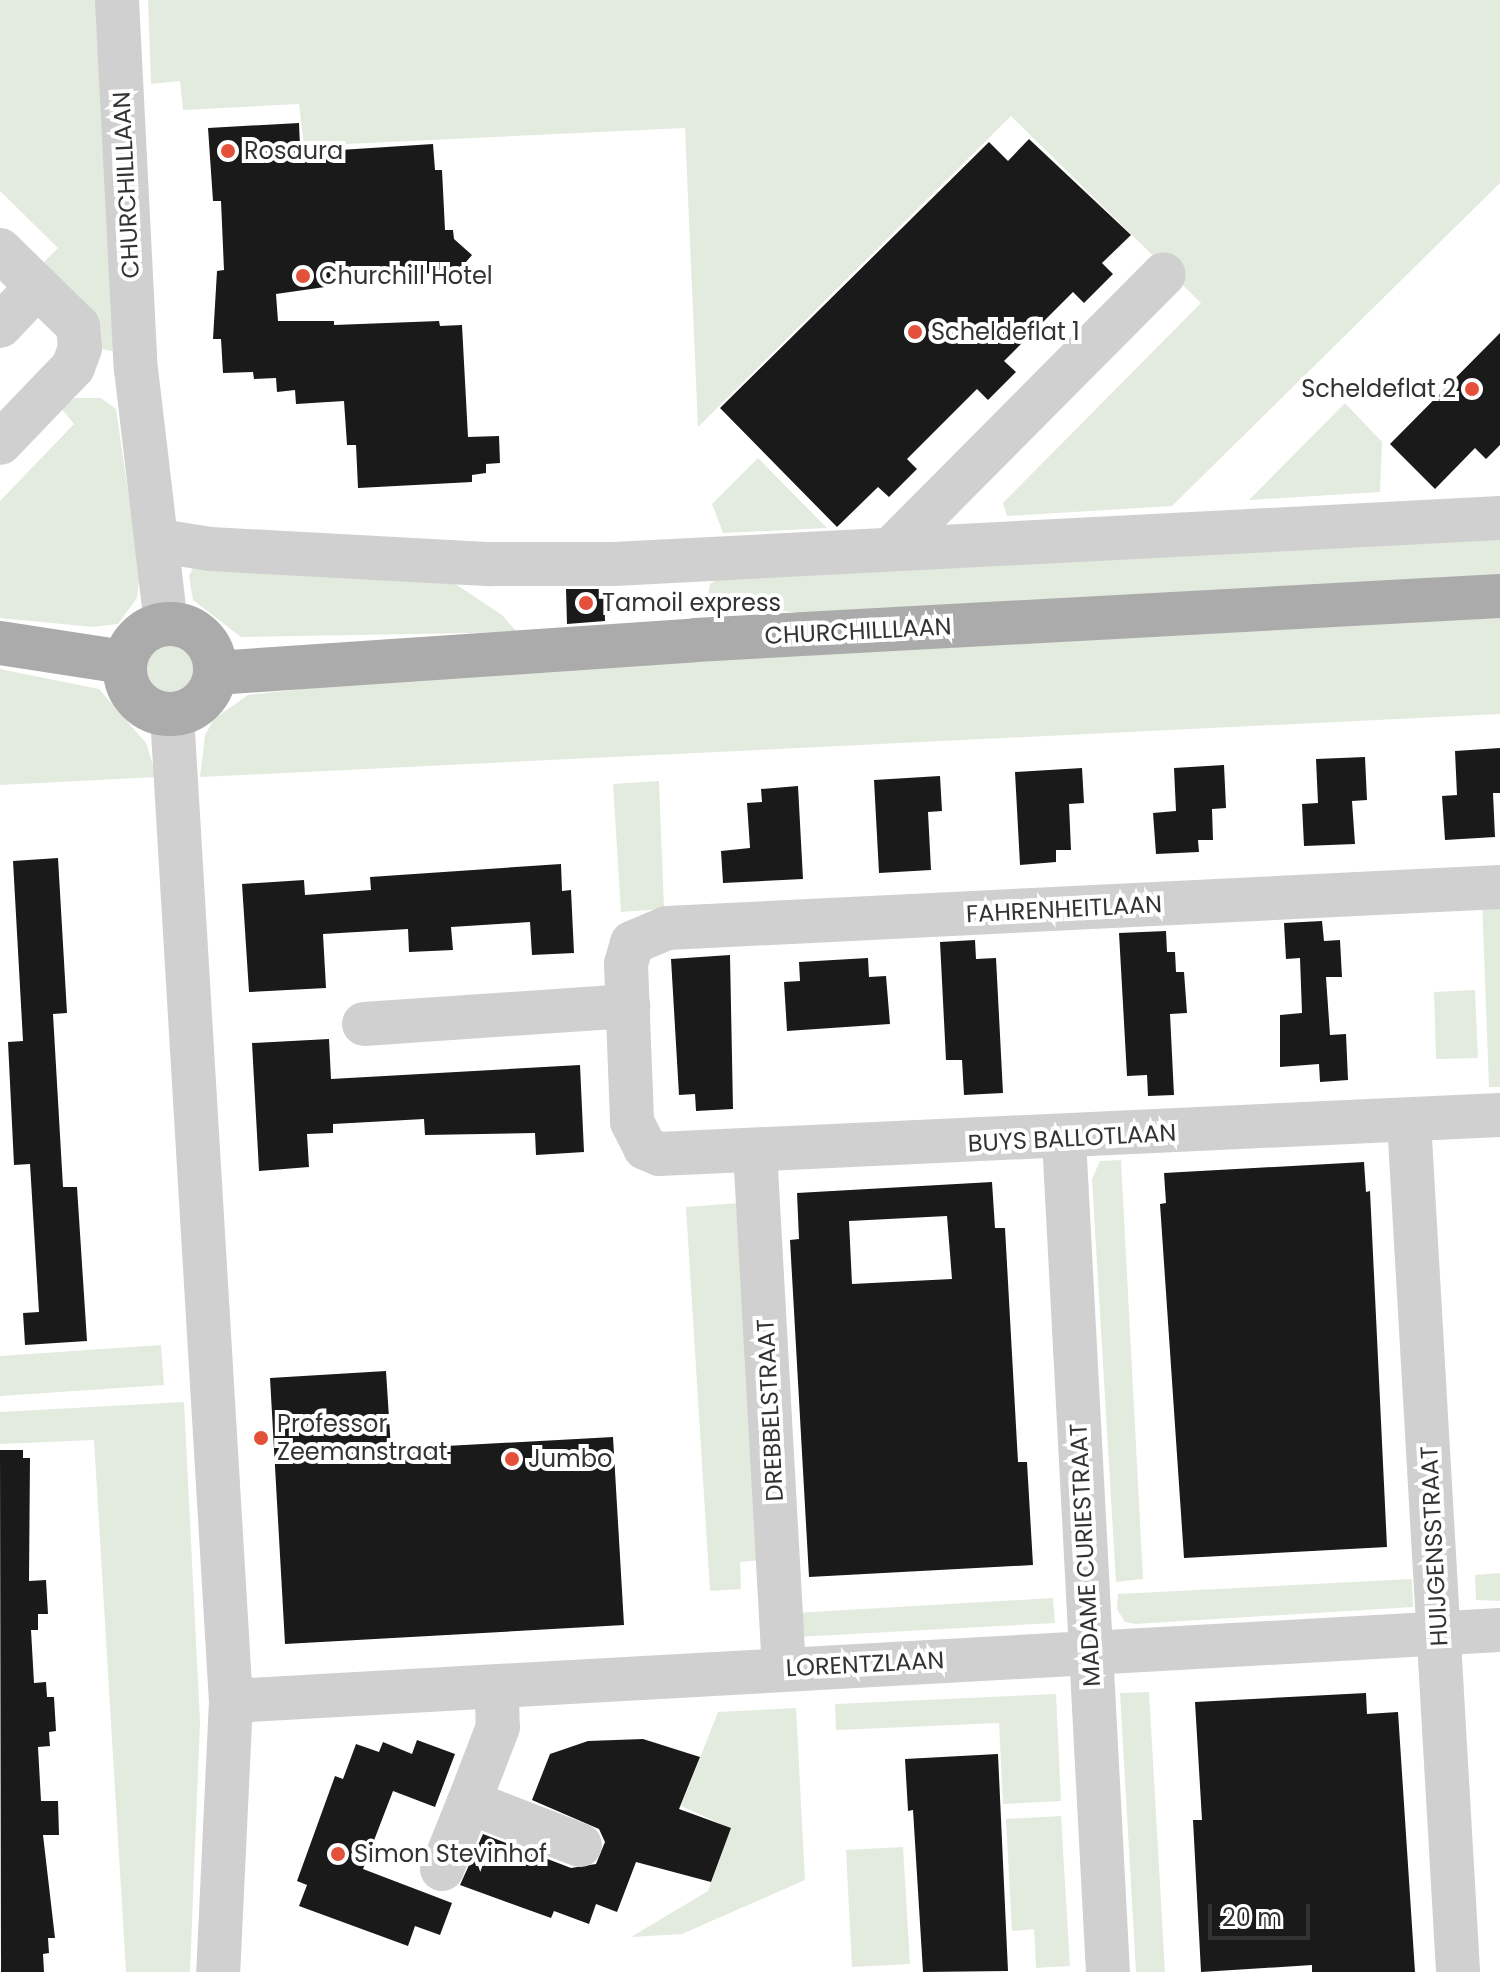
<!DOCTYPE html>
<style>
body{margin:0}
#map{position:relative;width:1500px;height:1972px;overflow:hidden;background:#fff;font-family:Poppins,sans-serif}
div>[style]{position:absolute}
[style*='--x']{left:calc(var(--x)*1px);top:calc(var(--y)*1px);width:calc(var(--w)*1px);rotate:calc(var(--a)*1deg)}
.green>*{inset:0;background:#e3ebdf}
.round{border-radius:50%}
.building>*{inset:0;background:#1a1a1a}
.minor>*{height:44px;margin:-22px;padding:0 22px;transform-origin:22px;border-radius:22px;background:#d0d0d0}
.major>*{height:44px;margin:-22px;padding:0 22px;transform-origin:22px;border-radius:22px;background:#ababab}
.major>.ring{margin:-22px;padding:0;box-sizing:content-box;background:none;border:44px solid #ababab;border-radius:50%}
.dots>*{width:22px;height:22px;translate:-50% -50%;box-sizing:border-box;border:4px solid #fff;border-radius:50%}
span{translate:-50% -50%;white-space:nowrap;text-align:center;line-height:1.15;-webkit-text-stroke:8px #fff;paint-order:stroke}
.poi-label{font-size:24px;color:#333}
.left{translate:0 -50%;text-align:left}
.right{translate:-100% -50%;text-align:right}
.street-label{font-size:24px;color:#333}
.scale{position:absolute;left:1208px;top:1904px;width:102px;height:36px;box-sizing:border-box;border:4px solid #333;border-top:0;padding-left:10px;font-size:24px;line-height:28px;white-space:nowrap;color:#333;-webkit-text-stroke:6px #fff;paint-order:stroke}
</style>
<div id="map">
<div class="green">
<i style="clip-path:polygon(0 0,96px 0,121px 353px,97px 348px,39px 267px,58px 248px,0 191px)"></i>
<i style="clip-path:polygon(148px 0,1500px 0,1500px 183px,1172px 506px,1007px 516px,1003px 503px,1201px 303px,1011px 116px,698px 427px,685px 128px,304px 146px,299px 104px,183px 110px,180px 81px,151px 84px)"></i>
<i style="clip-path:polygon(75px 398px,101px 398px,116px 409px,140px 573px,137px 598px,118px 624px,93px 627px,0 618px,0 501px,74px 424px,61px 408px)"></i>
<i style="clip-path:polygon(1345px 403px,1382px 442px,1380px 492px,1249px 500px)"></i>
<i style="clip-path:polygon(758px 458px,827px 528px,723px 533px,712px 504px)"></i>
<i style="clip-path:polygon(1500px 533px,1500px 577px,829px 616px,713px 603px,708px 594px,710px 584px,722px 576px)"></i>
<i style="clip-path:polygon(193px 568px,454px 583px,502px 615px,517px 632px,241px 637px,193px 600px,189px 576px)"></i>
<i style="clip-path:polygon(1500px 611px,1500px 714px,200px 777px,205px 735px,214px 719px,248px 695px,521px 666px)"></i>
<i class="round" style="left:145px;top:645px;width:48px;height:48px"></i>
<i style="clip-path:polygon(0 669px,99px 689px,146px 743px,157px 777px,0 785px)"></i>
<i style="clip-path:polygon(659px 781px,664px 909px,621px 912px,613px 784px)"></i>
<i style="clip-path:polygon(1500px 900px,1500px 1087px,1489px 1087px,1482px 901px)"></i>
<i style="clip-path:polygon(1475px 990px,1478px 1058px,1436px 1059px,1434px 992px)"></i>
<i style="clip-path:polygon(1121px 1160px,1143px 1579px,1116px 1582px,1092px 1179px,1100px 1161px)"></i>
<i style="clip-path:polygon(740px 1203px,762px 1560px,740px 1562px,741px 1589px,710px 1591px,686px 1207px)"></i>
<i style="clip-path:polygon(161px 1345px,164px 1385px,0 1396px,0 1356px)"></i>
<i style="clip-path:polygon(184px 1402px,200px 1722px,190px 1972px,126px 1972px,94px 1440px,0 1444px,0 1412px)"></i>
<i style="clip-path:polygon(1500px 1573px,1500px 1601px,1476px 1600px,1475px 1575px)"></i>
<i style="clip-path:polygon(1412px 1579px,1413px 1607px,1135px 1624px,1125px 1622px,1117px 1609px,1118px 1594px)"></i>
<i style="clip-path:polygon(1053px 1598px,1055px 1623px,796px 1637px,795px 1613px)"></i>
<i style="clip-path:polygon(1149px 1692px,1165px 1972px,1136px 1972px,1120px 1693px)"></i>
<i style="clip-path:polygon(1056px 1694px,1061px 1801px,1003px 1804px,999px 1723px,836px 1730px,835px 1704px)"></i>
<i style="clip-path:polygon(796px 1708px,805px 1880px,682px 1934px,631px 1937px,708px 1891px,730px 1828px,681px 1806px,718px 1712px)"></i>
<i style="clip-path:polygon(1061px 1816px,1070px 1966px,1036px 1968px,1034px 1929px,1012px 1931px,1006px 1819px)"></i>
<i style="clip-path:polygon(903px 1847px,910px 1964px,852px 1967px,846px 1850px)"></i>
</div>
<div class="building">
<i style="clip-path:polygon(299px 123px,300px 146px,340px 150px,433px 144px,435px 170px,442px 170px,445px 230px,453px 230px,454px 239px,472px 255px,460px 269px,408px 276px,407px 267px,331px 271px,332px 286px,276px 294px,278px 321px,334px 321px,334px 325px,439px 321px,440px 326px,462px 325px,468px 437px,499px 436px,500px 463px,486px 464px,486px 473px,472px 475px,472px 482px,358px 488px,356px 445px,347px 445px,344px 401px,296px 404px,295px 390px,277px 392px,276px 378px,254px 379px,253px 372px,223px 373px,221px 339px,213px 339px,217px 271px,224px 270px,221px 201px,213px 201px,208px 128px)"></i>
<i style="clip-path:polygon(1029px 139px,1131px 235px,1102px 263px,1113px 274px,1084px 303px,1073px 292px,1004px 361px,1016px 372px,988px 400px,977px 389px,907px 459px,917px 469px,889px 497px,878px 487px,837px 527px,720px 408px,989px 142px,1008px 161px)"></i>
<i style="clip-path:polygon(1500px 333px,1500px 445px,1486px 459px,1475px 448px,1435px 489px,1390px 444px)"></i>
<i style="clip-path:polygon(566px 589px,604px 589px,605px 621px,567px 624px)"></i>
<i style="clip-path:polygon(1500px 748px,1500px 793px,1493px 793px,1495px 837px,1445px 840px,1442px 796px,1457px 795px,1455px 751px)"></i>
<i style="clip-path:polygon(1365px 757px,1367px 800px,1352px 801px,1355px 844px,1304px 846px,1302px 804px,1318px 803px,1316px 759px)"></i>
<i style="clip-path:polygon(1224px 765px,1226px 808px,1212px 809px,1213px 840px,1198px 840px,1199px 852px,1156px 854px,1153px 813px,1176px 811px,1174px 768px)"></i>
<i style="clip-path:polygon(1082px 768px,1084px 803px,1069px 804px,1071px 850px,1056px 850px,1056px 862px,1020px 865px,1015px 772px)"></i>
<i style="clip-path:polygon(940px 776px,942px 811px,928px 812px,931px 870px,879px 873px,874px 780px)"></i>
<i style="clip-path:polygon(798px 786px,803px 879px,723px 883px,721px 851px,750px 848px,747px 803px,762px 802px,761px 789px)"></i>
<i style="clip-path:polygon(58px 858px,67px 1013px,53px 1014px,63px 1187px,77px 1187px,87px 1341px,25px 1345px,23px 1313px,39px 1312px,30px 1164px,14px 1165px,8px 1042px,23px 1041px,13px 861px)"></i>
<i style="clip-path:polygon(561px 864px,562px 891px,571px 890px,574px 953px,532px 955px,530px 922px,451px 927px,453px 950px,409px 952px,408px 929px,323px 934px,326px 988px,249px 992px,242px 884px,304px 880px,305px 895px,371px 890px,370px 877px)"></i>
<i style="clip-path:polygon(1322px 921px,1324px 941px,1340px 940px,1342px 977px,1326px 977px,1330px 1035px,1346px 1034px,1348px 1080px,1320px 1082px,1319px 1064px,1280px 1067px,1280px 1015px,1302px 1013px,1300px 958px,1286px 959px,1284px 923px)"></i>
<i style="clip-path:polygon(1166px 931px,1167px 952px,1175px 952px,1176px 972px,1184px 972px,1187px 1013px,1170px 1014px,1174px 1095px,1148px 1096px,1147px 1075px,1127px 1076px,1119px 933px)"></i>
<i style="clip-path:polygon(975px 940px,976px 959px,996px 958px,1003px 1093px,964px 1095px,962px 1060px,946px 1060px,940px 942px)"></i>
<i style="clip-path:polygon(730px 955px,733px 1109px,696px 1111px,695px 1094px,679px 1095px,671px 959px)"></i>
<i style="clip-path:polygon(868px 958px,869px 977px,886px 976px,890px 1024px,787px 1031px,784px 982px,800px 981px,799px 962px)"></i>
<i style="clip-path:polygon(329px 1039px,331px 1079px,580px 1065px,584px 1152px,536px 1155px,535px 1133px,425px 1135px,424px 1119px,333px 1124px,333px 1133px,307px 1134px,309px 1167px,259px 1171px,252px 1043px)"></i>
<i style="clip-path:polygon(1364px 1162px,1366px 1192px,1370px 1191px,1387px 1547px,1184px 1558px,1160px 1204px,1166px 1203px,1164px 1173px)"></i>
<i style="clip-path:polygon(evenodd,992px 1182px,995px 1228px,1005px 1228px,1018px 1462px,1027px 1462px,1033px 1565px,809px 1577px,790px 1240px,799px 1239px,797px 1193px,992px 1182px,947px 1216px,952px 1279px,852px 1284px,849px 1221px,947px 1216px)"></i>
<i style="clip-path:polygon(386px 1371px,391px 1449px,613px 1437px,624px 1625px,285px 1644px,270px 1378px)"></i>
<i style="clip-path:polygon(0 1450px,23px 1450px,23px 1458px,30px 1458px,29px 1581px,46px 1580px,48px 1614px,38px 1614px,38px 1630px,31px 1630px,34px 1683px,46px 1682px,47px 1697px,54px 1697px,56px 1731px,49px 1732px,50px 1746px,38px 1747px,41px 1801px,58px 1801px,59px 1835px,43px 1835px,55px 1938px,48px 1938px,49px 1953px,43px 1954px,44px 1972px,1px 1972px)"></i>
<i style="clip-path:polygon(1366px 1693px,1367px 1714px,1398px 1712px,1415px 1972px,1312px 1972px,1312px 1965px,1201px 1972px,1193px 1820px,1202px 1820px,1195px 1702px)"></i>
<i style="clip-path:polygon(643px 1739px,700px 1757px,679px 1809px,731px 1828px,711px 1882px,636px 1862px,617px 1912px,596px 1904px,589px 1924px,554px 1911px,551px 1918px,460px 1885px,483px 1834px,571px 1868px,596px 1864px,605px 1842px,599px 1829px,532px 1800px,550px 1754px,588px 1741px)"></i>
<i style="clip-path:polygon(417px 1740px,455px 1754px,435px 1807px,393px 1791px,363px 1869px,452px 1903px,440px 1935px,415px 1926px,408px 1946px,299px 1906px,307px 1885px,297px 1881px,335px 1776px,343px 1779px,356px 1744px,379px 1752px,383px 1742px,412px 1754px)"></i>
<i style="clip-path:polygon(998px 1754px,1008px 1971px,923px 1972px,913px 1810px,908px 1811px,905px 1759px)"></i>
</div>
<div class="minor">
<i style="--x:117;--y:0;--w:369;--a:87.1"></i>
<i style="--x:136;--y:369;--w:256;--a:83.3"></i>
<i style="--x:0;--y:250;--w:109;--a:44.3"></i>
<i style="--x:78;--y:326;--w:22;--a:85"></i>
<i style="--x:80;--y:348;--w:20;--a:110"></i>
<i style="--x:73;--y:367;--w:105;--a:133.8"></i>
<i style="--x:0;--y:326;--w:54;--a:-46.5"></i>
<i style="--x:160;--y:541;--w:51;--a:9.1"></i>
<i style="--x:210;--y:549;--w:281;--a:3.1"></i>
<i style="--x:491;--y:564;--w:123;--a:0"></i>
<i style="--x:614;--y:564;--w:887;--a:-2.97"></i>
<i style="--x:891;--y:549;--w:387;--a:-45.2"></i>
<i style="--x:172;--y:715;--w:988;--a:86.58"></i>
<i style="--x:231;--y:1701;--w:271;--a:92.7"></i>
<i style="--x:1500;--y:887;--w:834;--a:177.18"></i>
<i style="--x:667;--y:928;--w:38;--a:157"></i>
<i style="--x:632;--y:943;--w:22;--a:106"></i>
<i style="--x:626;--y:964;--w:158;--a:87.8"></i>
<i style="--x:632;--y:1122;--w:29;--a:63"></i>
<i style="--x:645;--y:1148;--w:15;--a:23"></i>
<i style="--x:659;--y:1154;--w:842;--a:-2.66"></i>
<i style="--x:364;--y:1024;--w:265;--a:-3.9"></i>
<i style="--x:1409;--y:1121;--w:852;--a:86.7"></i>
<i style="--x:1064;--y:1139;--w:834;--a:86.98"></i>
<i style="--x:755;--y:1151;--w:519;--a:86.8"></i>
<i style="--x:497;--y:1688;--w:39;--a:89"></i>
<i style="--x:498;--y:1727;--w:80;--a:111.1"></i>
<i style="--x:469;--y:1802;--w:119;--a:21.2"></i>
<i style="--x:231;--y:1701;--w:1271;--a:-3.2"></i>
<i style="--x:442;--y:1869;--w:72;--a:-68.1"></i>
</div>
<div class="major">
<i class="ring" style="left:125px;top:624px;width:46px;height:46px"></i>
<i style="--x:0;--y:643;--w:125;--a:8.7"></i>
<i style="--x:216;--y:673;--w:480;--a:-3.9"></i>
<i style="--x:695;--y:640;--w:806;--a:-3.13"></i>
</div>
<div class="dots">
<i style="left:228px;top:151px;background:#e3513b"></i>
<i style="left:303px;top:276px;background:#e3513b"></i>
<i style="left:915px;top:332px;background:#e3513b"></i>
<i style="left:1472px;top:389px;background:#e3513b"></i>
<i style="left:586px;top:603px;background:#e3513b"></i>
<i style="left:261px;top:1438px;background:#e3513b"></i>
<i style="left:512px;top:1459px;background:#e3513b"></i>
<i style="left:338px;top:1854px;background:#e3513b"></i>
</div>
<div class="poi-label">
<span class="left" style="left:244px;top:151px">Rosaura</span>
<span class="left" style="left:319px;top:276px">Churchill Hotel</span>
<span class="left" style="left:931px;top:332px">Scheldeflat 1</span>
<span class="right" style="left:1456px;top:389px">Scheldeflat 2</span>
<span class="left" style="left:602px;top:603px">Tamoil express</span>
<span class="left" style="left:277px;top:1438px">Professor<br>Zeemanstraat</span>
<span class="left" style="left:528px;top:1459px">Jumbo</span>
<span class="left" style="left:354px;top:1854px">Simon Stevinhof</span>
</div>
<div class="street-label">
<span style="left:126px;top:185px;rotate:-93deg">CHURCHILLLAAN</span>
<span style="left:858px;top:631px;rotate:-3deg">CHURCHILLLAAN</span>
<span style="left:1064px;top:909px;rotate:-3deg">FAHRENHEITLAAN</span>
<span style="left:1072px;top:1138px;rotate:-3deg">BUYS BALLOTLAAN</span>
<span style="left:770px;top:1410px;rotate:-93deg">DREBBELSTRAAT</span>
<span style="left:1434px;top:1546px;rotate:-93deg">HUIJGENSSTRAAT</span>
<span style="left:1085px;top:1555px;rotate:-93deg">MADAME CURIESTRAAT</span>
<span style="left:865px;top:1664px;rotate:-3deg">LORENTZLAAN</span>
</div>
<div class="scale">20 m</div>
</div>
